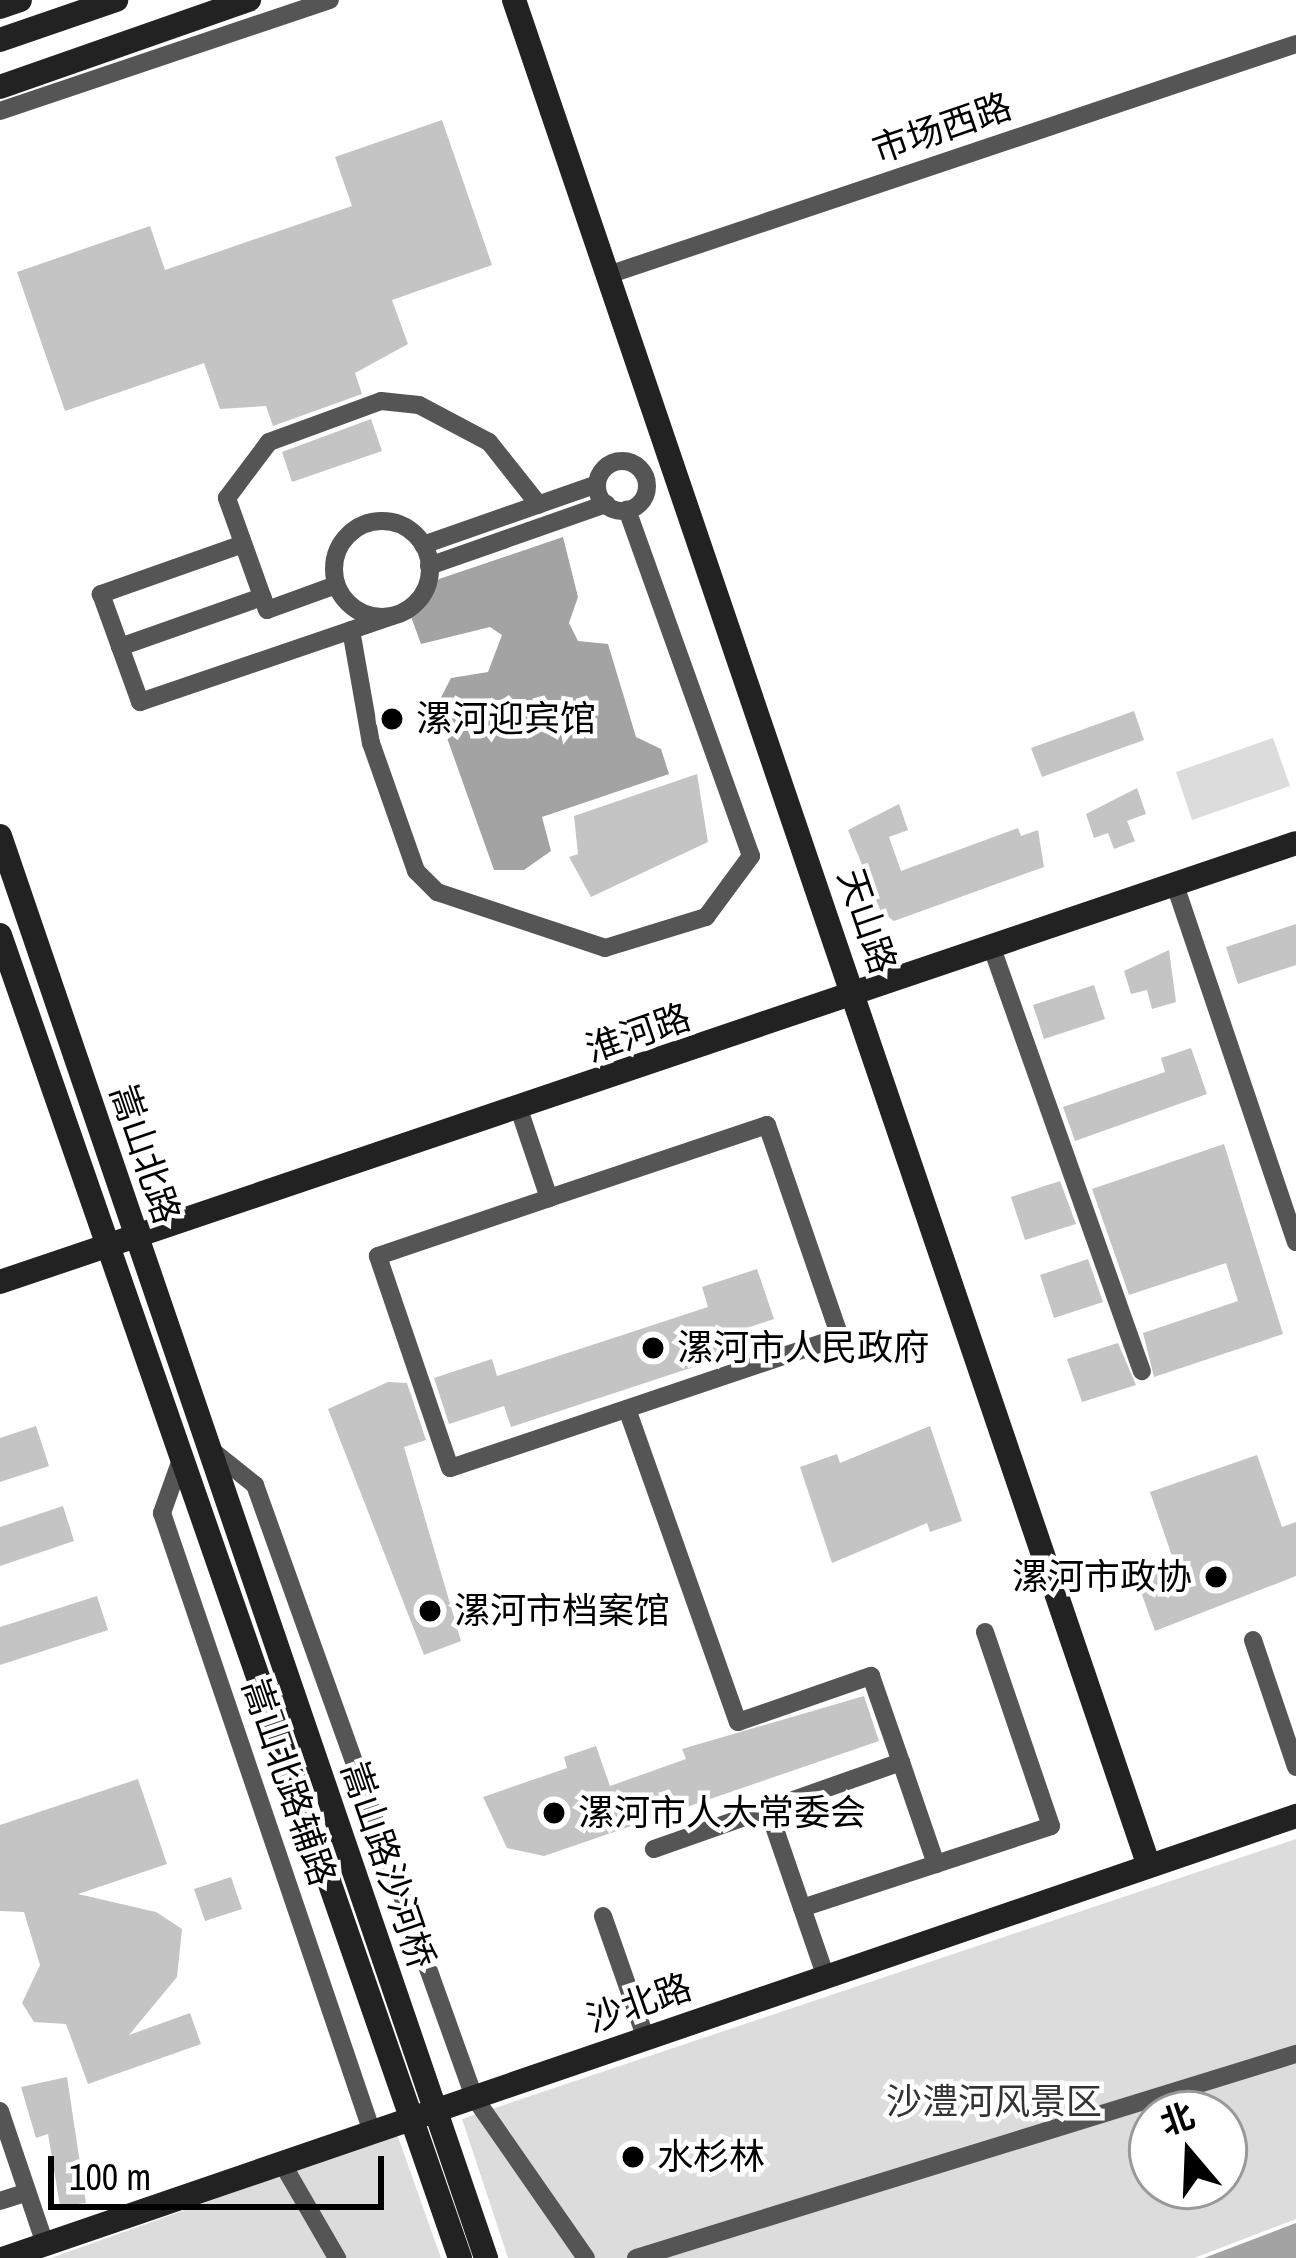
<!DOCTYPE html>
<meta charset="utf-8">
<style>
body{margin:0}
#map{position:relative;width:1296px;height:2258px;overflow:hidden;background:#fff;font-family:"Archivo Narrow","Noto Sans SC",sans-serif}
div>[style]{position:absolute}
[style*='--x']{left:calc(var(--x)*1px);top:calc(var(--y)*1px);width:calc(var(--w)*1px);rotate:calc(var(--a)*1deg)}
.green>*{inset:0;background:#dcdcdc}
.water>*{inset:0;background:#a3a3a3}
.building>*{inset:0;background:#c4c4c4}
.street>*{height:18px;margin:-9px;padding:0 9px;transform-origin:9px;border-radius:9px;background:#555}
.street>.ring{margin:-9px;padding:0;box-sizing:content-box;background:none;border:18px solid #555;border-radius:50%}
.secondary>*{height:24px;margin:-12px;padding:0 12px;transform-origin:12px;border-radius:12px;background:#222}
.dots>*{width:33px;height:33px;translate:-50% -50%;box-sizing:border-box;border:6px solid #fff;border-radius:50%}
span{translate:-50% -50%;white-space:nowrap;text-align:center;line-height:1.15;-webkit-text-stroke:9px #fff;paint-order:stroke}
.street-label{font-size:36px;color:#000}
.poi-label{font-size:36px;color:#000}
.left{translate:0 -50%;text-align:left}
.right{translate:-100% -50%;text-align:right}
.park-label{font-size:36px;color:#333}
.north{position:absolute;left:1128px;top:2090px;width:120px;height:120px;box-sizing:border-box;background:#fff;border:3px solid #999;border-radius:50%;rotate:341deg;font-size:33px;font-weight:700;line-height:48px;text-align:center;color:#000}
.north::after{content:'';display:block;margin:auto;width:42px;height:54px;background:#000;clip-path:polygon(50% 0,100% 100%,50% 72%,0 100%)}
.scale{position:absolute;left:48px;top:2156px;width:336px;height:54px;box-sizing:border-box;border:6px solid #000;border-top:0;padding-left:15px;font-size:36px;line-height:42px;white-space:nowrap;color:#000;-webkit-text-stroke:9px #fff;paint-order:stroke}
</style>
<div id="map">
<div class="green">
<i style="clip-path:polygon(1273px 738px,1290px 786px,1192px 820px,1176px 772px)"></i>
<i style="clip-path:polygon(evenodd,1296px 1839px,1296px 2219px,1194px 2258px,508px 2258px,462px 2119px,1296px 1839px,1152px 2114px,1224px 2114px,1224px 2186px,1152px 2186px,1152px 2114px)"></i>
<i style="clip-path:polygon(397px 2134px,441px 2258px,51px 2258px)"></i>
</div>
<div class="water">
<i style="clip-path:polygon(563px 537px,578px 597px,569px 623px,578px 641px,608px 644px,636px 737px,661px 749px,669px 774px,542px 817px,551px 851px,524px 870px,494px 870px,436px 707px,451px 678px,488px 672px,502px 635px,490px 627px,421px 644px,410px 614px,439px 579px)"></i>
<i style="clip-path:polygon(1296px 2223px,1296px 2258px,1204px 2258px)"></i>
</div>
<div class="building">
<i style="clip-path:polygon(442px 120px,492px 265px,392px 300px,408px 344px,355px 373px,362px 394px,273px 426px,266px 406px,220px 409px,204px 363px,65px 411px,17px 272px,150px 226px,165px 270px,352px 206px,335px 157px)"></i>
<i style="clip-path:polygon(371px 419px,382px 451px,292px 482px,282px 452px)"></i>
<i style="clip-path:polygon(1134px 711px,1144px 740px,1042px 777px,1031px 748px)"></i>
<i style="clip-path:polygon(697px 774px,708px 842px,591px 897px,569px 857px,578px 854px,574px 816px)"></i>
<i style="clip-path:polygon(1137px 788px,1146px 814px,1127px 821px,1135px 841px,1114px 849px,1108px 833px,1094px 838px,1086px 814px)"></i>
<i style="clip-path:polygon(899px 804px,908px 830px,889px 837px,901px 871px,1018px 828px,1021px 836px,1038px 830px,1044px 867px,894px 921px,881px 912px,848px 830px)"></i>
<i style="clip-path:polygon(1296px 924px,1296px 965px,1238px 984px,1226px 947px)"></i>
<i style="clip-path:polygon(1169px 950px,1176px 1002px,1152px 1009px,1147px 990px,1131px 994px,1124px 971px)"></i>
<i style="clip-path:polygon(1094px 985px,1105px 1019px,1044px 1039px,1033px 1005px)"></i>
<i style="clip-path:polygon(1191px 1048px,1207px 1094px,1075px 1141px,1063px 1107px,1165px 1072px,1161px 1058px)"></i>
<i style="clip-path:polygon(1224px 1144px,1283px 1334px,1154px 1377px,1143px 1333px,1238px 1301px,1226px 1263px,1129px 1295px,1092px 1189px)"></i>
<i style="clip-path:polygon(1060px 1181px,1076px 1224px,1025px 1240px,1011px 1197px)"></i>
<i style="clip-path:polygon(1088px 1259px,1103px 1302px,1054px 1318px,1040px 1275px)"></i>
<i style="clip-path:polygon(757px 1269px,774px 1319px,717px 1338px,724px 1357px,511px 1427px,504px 1406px,449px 1424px,434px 1378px,492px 1359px,497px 1376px,708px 1307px,702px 1287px)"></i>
<i style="clip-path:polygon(1118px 1343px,1136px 1385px,1082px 1402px,1067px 1359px)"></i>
<i style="clip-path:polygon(388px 1382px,407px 1383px,426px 1440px,404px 1447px,461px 1641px,424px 1655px,328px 1409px)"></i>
<i style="clip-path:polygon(36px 1426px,49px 1466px,0 1482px,0 1438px)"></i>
<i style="clip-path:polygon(930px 1426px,962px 1521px,930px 1532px,927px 1523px,832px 1563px,800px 1467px,837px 1454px,840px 1463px)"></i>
<i style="clip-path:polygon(1257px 1455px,1282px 1527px,1296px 1522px,1296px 1576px,1155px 1631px,1136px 1578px,1175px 1565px,1150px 1492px)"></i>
<i style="clip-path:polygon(63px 1506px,74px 1541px,0 1566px,0 1527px)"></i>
<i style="clip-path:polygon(97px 1596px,108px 1630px,0 1665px,0 1627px)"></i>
<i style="clip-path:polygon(864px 1696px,879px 1741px,544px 1856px,507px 1848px,483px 1797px,567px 1768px,564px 1757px,596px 1746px,610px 1786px,686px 1759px,682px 1749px)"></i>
<i style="clip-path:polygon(138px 1779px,167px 1864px,78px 1894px,156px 1912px,182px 1929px,177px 1977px,129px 2035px,190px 2013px,201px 2044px,88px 2084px,66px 2024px,34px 2022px,22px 2003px,40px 1965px,24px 1912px,0 1911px,0 1825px)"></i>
<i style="clip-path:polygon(231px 1877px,242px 1909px,205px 1921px,194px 1889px)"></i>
<i style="clip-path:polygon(67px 2077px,86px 2203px,60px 2206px,48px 2134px,36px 2138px,21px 2087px)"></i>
</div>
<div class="street">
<i style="--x:0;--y:111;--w:348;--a:-18.6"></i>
<i style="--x:608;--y:275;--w:726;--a:-18.56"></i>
<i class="ring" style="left:597px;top:461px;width:32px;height:32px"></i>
<i class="ring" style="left:334px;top:521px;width:78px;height:78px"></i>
<i style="--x:243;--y:544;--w:151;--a:160.6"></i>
<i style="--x:101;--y:594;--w:115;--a:70.1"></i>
<i style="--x:140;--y:702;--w:266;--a:-18.8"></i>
<i style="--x:423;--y:545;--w:184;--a:-19.3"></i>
<i style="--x:429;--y:566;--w:188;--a:-19.3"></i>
<i style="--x:336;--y:585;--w:73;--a:160.1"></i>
<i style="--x:267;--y:610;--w:119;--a:-109.7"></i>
<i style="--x:227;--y:498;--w:70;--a:-53.1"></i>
<i style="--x:269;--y:442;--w:119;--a:-20.1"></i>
<i style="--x:381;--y:401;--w:38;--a:6"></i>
<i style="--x:419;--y:405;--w:79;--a:27.9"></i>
<i style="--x:489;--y:442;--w:80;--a:51.6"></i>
<i style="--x:351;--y:630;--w:115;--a:80"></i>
<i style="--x:371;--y:743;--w:136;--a:70.6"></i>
<i style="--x:416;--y:871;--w:30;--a:45"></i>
<i style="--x:437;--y:892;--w:177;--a:18.4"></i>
<i style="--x:605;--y:948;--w:106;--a:-17.1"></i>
<i style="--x:706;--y:917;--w:76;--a:-53.6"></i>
<i style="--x:751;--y:856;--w:368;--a:-109.7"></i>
<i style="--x:120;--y:647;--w:151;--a:-19.4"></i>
<i style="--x:1175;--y:885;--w:377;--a:71.3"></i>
<i style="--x:992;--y:948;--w:449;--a:70.5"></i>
<i style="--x:520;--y:1112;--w:91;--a:71.4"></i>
<i style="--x:549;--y:1198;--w:230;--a:-18.5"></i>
<i style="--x:767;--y:1125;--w:224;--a:71"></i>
<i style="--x:840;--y:1337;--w:411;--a:161.4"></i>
<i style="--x:450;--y:1468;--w:224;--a:-108.8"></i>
<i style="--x:378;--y:1256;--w:181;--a:-18.7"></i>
<i style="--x:627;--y:1409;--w:332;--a:70.5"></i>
<i style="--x:738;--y:1722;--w:141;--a:-19.1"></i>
<i style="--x:871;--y:1676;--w:91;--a:70.8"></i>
<i style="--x:901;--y:1762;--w:262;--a:160.6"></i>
<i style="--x:210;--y:1449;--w:58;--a:38.7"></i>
<i style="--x:255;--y:1485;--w:650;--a:70.31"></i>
<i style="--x:474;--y:2097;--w:196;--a:55.2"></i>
<i style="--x:183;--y:1454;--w:63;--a:109.6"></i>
<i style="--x:162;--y:1513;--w:654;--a:71.26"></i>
<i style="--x:1253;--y:1640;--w:134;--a:71.3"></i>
<i style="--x:901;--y:1762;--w:108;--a:71.1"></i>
<i style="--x:768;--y:1809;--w:178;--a:71"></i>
<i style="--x:802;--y:1908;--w:262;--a:-18.2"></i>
<i style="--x:1051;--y:1826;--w:205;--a:-108.8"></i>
<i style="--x:603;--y:1916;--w:130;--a:70.7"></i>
<i style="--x:0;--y:2111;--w:140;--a:71.3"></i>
<i style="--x:282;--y:2163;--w:110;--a:59.9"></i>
<i style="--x:0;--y:2201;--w:28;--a:-18"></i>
<i style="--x:636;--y:2258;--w:691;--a:-17.18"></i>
</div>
<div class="secondary">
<i style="--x:514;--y:0;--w:1971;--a:71.21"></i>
<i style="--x:0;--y:7;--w:21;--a:-19"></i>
<i style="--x:0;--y:40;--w:123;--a:-19"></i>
<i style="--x:0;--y:87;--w:264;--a:-19.3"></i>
<i style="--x:0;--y:836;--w:1503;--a:71.13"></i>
<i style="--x:0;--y:935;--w:1401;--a:70.83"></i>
<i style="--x:0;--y:1282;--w:1368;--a:-18.71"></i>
<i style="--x:5;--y:2258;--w:1365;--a:-18.9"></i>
</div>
<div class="dots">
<i style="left:392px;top:719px;background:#000"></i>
<i style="left:653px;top:1348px;background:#000"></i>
<i style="left:1216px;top:1577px;background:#000"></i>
<i style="left:430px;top:1611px;background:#000"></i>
<i style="left:554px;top:1813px;background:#000"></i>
<i style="left:633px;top:2157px;background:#000"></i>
</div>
<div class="street-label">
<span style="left:942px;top:128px;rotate:-19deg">市场西路</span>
<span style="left:867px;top:921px;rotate:71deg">天山路</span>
<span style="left:638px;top:1033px;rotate:-19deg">淮河路</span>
<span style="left:145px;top:1154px;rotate:71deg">嵩山北路</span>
<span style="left:289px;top:1782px;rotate:71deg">嵩山北路辅路</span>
<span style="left:388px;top:1865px;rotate:71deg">嵩山路沙河桥</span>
<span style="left:639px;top:2003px;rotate:-19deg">沙北路</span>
</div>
<div class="poi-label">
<span class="left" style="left:416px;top:719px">漯河迎宾馆</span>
<span class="left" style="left:677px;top:1348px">漯河市人民政府</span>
<span class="right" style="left:1192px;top:1577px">漯河市政协</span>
<span class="left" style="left:454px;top:1611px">漯河市档案馆</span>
<span class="left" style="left:578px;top:1813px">漯河市人大常委会</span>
<span class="left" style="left:657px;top:2157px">水杉林</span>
</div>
<div class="park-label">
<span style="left:994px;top:2102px">沙澧河风景区</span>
</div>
<div class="north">北</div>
<div class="scale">100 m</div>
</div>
